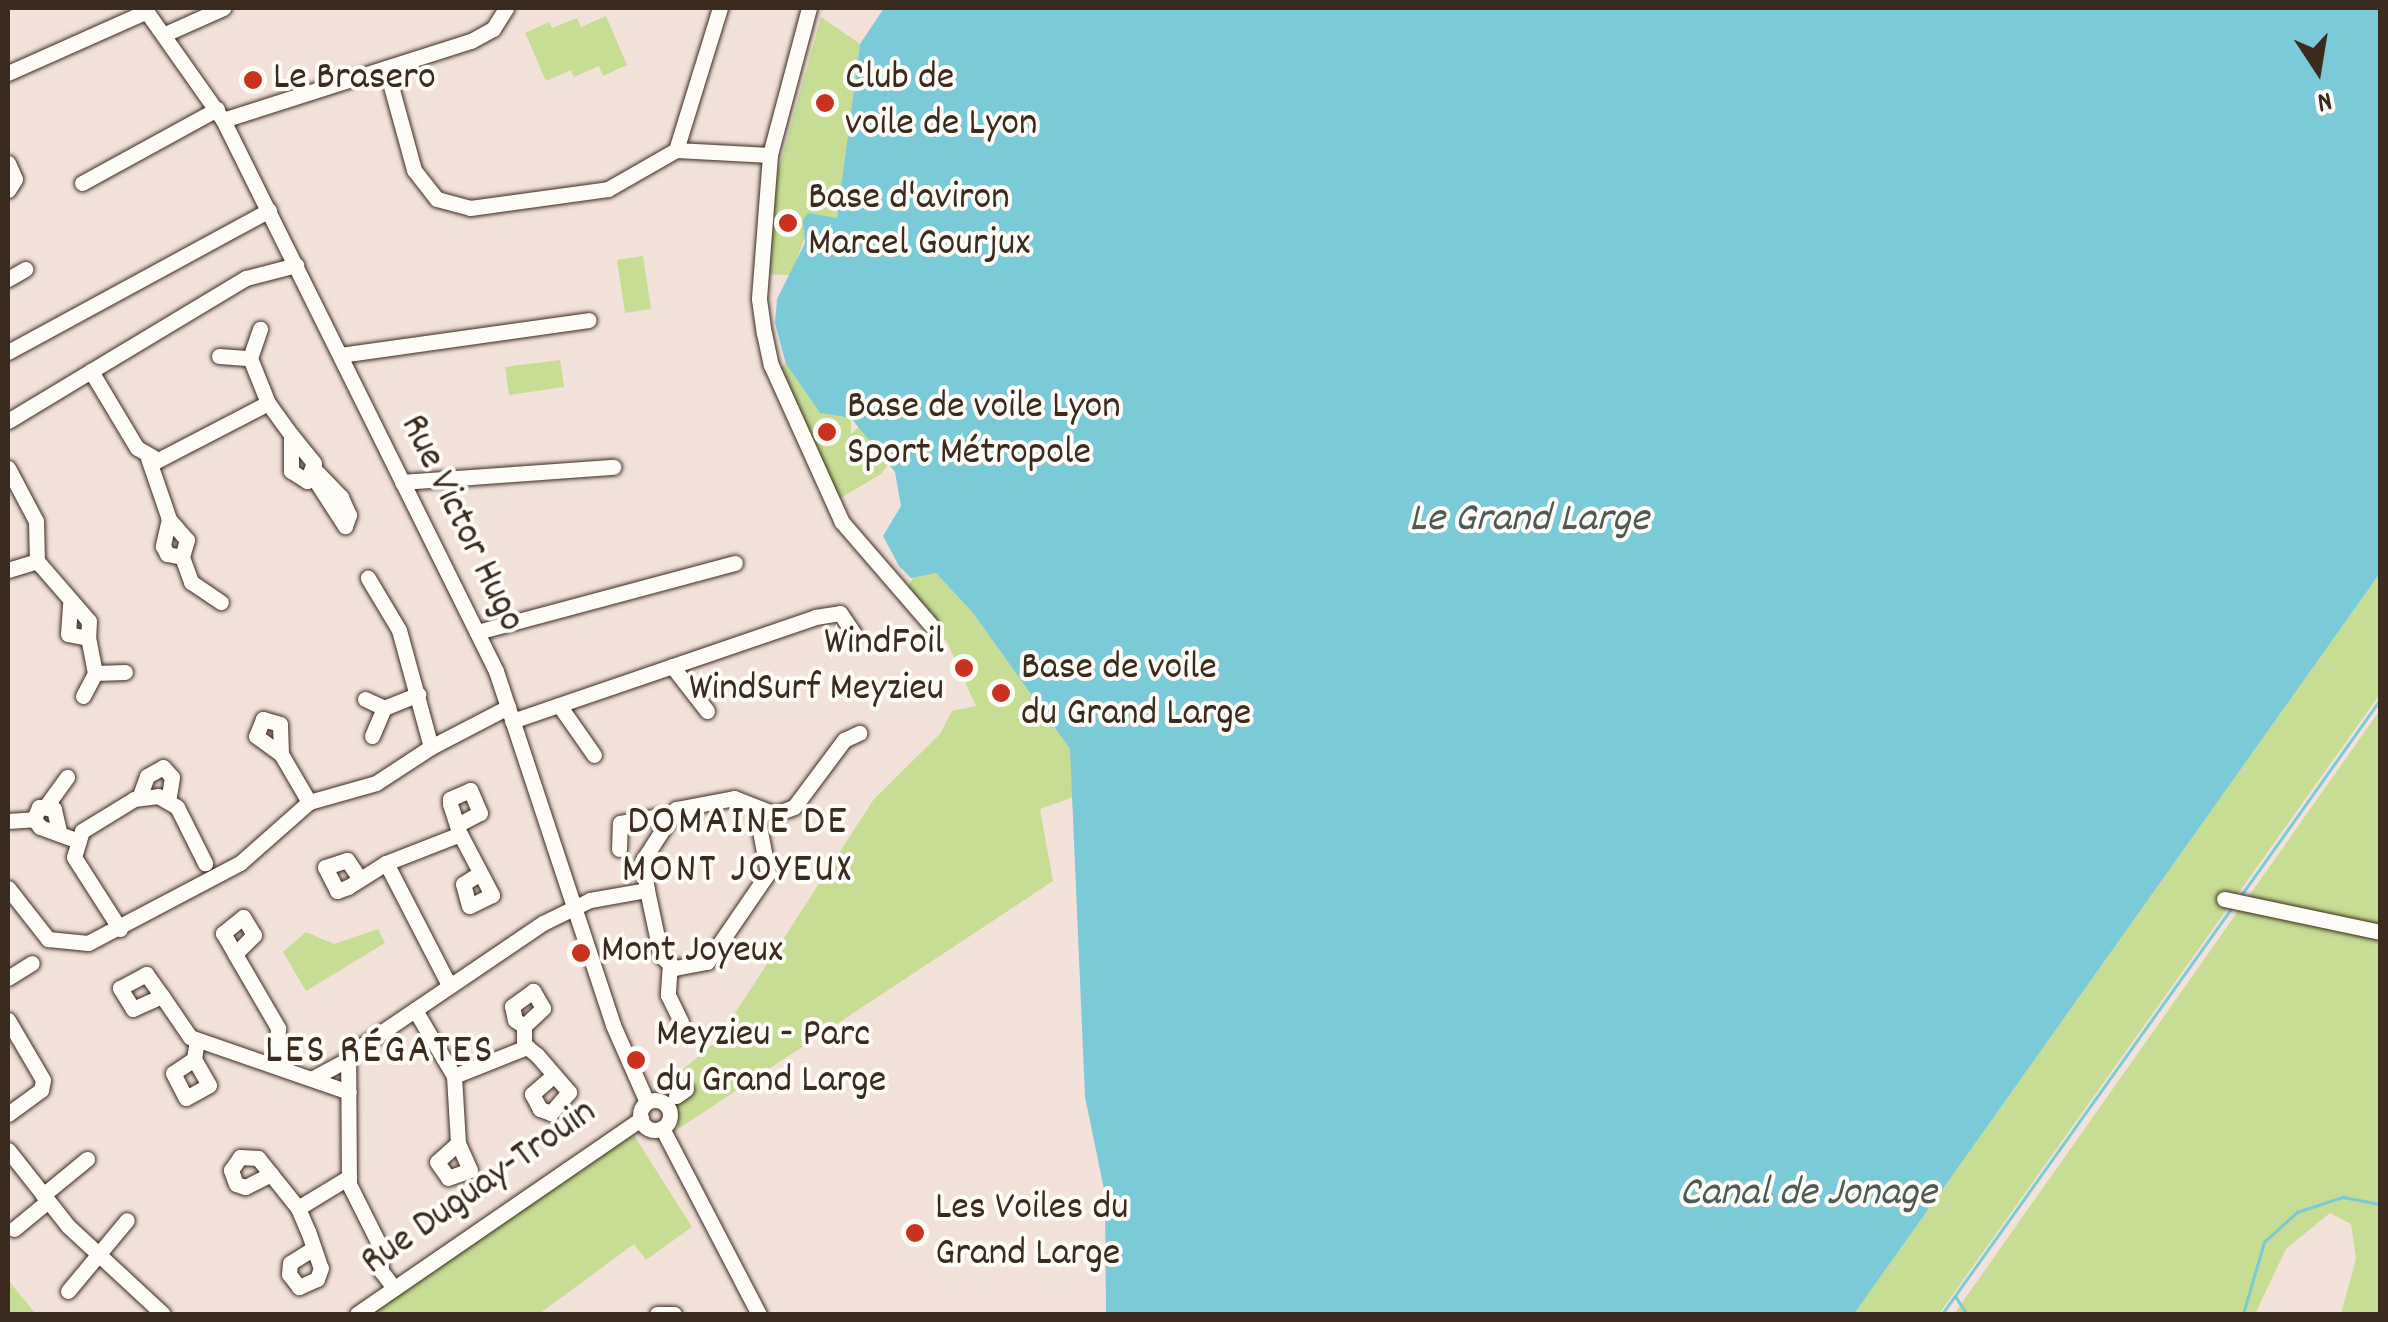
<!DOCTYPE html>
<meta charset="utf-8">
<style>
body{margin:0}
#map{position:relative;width:2388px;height:1322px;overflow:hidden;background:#f3e2da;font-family:Dekko,sans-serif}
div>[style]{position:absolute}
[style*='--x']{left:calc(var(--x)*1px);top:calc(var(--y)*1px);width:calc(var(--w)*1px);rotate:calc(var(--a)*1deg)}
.green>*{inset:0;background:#c6dd93}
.water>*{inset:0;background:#7bcad8}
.stream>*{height:2.5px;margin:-1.25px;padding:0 1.25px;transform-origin:1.25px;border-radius:1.25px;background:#7bcad8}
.roads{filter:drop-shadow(0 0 2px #3b2a1e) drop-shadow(0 0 2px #3b2a1e)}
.minor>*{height:15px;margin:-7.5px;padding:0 7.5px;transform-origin:7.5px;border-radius:7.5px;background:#fdfcf7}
.minor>.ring{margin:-7.5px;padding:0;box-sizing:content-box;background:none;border:15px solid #fdfcf7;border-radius:50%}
.dots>*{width:28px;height:28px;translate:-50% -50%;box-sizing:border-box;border:5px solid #fdfcf7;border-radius:50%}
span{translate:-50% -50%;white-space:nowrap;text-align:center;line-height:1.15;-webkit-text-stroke:8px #fdfcf7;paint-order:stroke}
.poi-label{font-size:40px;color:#3b2a1e}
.left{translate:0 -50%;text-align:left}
.right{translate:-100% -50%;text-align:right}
.street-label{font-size:40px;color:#3b2a1e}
.water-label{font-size:42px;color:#4e5a56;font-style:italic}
.neighbourhood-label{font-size:42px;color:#3b2a1e;letter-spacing:2.5px}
.frame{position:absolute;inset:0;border:10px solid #3b2a1e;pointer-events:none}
.north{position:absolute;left:2268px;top:20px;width:100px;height:100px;-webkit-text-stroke:8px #fdfcf7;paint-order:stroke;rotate:168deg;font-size:28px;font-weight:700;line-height:40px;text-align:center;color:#3b2a1e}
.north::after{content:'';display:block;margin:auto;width:35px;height:45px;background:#3b2a1e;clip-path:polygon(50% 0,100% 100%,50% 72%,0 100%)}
</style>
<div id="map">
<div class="green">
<i style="clip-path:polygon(606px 16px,627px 65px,603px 76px,599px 66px,574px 77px,571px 70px,546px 81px,525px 33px,549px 22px,552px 28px,577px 18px,581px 27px)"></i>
<i style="clip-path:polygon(821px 17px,860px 44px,837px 219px,819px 218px,807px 231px,791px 275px,763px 274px,778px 171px)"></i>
<i style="clip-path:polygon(643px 256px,651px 309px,625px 313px,617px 260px)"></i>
<i style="clip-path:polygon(560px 360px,564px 387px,509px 395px,505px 367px)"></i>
<i style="clip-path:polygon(786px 364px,820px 413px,851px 418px,851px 434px,859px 427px,890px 462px,881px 474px,837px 500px,777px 369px)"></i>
<i style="clip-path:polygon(917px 572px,936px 573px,973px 613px,1070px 749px,1074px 797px,1040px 809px,1053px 881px,678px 1129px,677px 1107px,658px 1090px,717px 1041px,874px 799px,940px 734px,952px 711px,976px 706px,947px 642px,904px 592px)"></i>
<i style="clip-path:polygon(2380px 573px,2378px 697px,1939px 1314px,1854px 1314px)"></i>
<i style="clip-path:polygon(2380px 710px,2380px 1314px,2341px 1314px,2356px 1259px,2351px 1224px,2330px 1213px,2286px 1249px,2255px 1314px,1954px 1314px)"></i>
<i style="clip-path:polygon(378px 929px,385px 943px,306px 991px,283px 952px,306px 932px,334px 944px)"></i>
<i style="clip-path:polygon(632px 1132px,692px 1227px,646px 1260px,634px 1244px,539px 1314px,366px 1314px)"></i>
<i style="clip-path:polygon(8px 1280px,36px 1314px,8px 1314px)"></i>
</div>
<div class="water">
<i style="clip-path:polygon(884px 8px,2380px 8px,2380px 573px,1854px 1314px,1106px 1314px,1105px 1194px,1085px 1097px,1070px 749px,973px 613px,936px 573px,911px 578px,899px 566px,883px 536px,901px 506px,895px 472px,851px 418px,820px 413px,786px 364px,775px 323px,777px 299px,805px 243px,803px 220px,808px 213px,837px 218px,860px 44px)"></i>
</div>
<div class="stream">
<i style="--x:2242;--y:894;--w:238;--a:-54.6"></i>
<i style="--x:1956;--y:1297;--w:20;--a:57"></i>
<i style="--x:1942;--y:1314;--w:499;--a:-54.5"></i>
<i style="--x:2243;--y:1314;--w:75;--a:-73.7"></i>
<i style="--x:2264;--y:1242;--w:45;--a:-42.3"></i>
<i style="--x:2297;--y:1212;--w:48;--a:-18.1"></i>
<i style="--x:2343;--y:1197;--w:38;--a:11"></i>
</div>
<div class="roads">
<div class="minor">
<i style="--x:144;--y:8;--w:137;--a:54.8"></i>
<i style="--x:223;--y:120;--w:615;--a:63.64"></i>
<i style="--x:496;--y:671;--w:373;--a:71.7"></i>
<i style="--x:613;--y:1025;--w:84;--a:66.2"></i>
<i style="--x:809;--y:8;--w:152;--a:104.9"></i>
<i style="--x:770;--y:155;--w:144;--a:94.4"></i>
<i style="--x:759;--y:299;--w:34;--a:82"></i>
<i style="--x:764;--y:333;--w:33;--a:78"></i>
<i style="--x:771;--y:365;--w:172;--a:65.7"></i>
<i style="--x:842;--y:522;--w:135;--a:49.2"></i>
<i style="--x:165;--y:34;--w:64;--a:-24.1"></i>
<i style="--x:386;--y:68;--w:106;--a:74.6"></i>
<i style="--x:414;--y:170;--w:37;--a:52"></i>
<i style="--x:437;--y:199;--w:34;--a:15"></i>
<i style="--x:470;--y:208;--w:139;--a:-7.8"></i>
<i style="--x:608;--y:189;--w:78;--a:-29.8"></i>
<i style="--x:676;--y:150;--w:94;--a:3"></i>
<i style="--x:8;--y:73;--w:152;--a:-24"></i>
<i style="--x:223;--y:120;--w:260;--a:-17.7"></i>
<i style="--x:471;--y:41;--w:25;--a:-29"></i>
<i style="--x:493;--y:29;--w:25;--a:-58"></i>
<i style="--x:676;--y:150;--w:149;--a:-72.8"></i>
<i style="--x:8;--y:163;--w:17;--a:66"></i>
<i style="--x:15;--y:179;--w:13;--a:122"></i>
<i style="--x:82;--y:183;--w:154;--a:-28.7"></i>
<i style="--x:8;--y:279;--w:20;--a:-30"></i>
<i style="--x:8;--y:352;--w:297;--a:-28.5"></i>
<i style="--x:340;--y:355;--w:251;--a:-8"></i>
<i style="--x:219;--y:356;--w:31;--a:4"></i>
<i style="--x:250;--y:358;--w:48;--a:68.2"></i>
<i style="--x:268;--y:403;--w:124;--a:152.6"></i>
<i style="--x:158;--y:460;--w:24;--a:-150"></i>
<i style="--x:137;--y:448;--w:90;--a:-120.9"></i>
<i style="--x:91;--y:371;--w:181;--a:-31"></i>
<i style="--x:246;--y:278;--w:52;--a:-14.6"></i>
<i style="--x:250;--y:358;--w:31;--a:-71"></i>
<i style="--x:268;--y:403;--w:39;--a:54"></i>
<i style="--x:291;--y:435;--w:36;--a:90"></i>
<i style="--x:291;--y:471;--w:19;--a:32"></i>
<i style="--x:307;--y:481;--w:19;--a:-69"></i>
<i style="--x:314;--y:463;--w:36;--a:-129"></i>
<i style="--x:8;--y:421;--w:97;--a:-31.1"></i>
<i style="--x:148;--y:458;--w:65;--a:71"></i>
<i style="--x:169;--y:519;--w:28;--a:103"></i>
<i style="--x:163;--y:546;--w:9;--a:63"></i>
<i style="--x:167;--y:554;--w:15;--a:11"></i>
<i style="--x:182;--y:557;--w:18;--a:-74"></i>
<i style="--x:187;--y:540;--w:28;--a:-131"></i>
<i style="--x:8;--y:468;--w:60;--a:62.2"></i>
<i style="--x:36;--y:521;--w:40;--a:88.6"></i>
<i style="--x:37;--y:561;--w:79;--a:49.1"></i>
<i style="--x:89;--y:621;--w:17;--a:93"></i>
<i style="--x:88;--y:638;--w:20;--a:-169"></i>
<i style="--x:68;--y:634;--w:30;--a:-86"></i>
<i style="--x:312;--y:475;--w:61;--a:57.1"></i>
<i style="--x:345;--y:526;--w:12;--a:-70"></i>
<i style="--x:349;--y:515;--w:20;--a:-114"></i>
<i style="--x:341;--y:497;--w:39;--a:-134"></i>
<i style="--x:402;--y:482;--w:212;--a:-4.1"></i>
<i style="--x:182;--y:557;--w:27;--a:70"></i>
<i style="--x:191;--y:582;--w:36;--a:34"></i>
<i style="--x:8;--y:570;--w:30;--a:-17"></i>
<i style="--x:477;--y:632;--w:267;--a:-15"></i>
<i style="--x:672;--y:666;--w:57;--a:52.1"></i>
<i style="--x:95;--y:673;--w:30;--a:-2"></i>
<i style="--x:83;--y:696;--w:26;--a:-62"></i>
<i style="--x:95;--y:673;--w:36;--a:-101"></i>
<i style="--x:365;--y:699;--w:21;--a:25"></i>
<i style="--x:559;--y:705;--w:61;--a:55"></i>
<i style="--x:512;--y:721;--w:320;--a:-18.9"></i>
<i style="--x:815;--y:617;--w:25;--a:-9"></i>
<i style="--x:840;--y:613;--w:25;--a:56"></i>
<i style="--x:372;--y:736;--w:30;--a:-67"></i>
<i style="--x:384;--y:708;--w:37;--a:-22"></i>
<i style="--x:431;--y:747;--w:87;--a:-27.5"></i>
<i style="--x:281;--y:754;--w:30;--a:-92"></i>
<i style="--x:280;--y:724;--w:18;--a:-164"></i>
<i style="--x:263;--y:719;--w:18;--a:112"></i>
<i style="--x:256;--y:736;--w:31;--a:36"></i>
<i style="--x:281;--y:754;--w:56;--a:59.7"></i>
<i style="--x:139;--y:798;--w:23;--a:-70"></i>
<i style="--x:147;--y:776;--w:18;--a:-29"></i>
<i style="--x:163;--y:767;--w:13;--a:48"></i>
<i style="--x:172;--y:777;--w:24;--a:99"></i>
<i style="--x:46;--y:806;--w:36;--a:-54"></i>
<i style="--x:8;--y:821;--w:26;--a:-4"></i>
<i style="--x:457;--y:825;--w:26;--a:-28"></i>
<i style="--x:480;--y:813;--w:25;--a:-113"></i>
<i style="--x:470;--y:790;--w:22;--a:156"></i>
<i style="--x:450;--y:799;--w:5;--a:90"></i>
<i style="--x:450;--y:804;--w:32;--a:72"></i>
<i style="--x:59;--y:831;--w:23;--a:-103"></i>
<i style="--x:54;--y:809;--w:15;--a:-172"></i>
<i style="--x:39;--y:807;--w:13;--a:113"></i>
<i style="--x:34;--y:819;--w:10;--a:53"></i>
<i style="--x:40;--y:827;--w:37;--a:20"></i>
<i style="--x:619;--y:849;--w:26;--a:-88"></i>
<i style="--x:620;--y:823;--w:39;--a:-10"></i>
<i style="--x:658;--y:816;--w:11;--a:27"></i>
<i style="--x:360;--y:879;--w:23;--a:-124"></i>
<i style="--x:347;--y:860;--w:23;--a:162"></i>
<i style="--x:325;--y:867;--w:27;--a:63"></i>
<i style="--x:337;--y:891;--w:12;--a:-20"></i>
<i style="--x:348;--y:887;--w:45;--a:-32.3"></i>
<i style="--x:8;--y:888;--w:65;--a:51.9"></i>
<i style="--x:48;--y:939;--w:40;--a:5.7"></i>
<i style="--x:88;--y:943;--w:172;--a:-27.8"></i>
<i style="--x:240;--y:863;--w:92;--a:-41.5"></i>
<i style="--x:309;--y:802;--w:70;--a:-15.8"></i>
<i style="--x:376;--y:783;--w:66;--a:-33.2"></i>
<i style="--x:431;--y:747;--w:121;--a:-105.3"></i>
<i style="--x:399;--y:630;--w:61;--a:-120.8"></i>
<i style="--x:647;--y:890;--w:67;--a:78"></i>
<i style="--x:661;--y:956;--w:18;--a:41"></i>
<i style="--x:675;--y:968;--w:33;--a:-11"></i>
<i style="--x:707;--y:962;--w:108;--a:-55.6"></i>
<i style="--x:768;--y:873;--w:64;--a:-100.8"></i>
<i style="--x:2224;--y:899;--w:159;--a:11.9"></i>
<i style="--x:120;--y:929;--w:85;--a:-122.6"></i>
<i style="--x:74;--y:857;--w:27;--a:-73"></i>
<i style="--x:82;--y:831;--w:61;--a:-31.6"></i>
<i style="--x:134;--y:799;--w:24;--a:-7"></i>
<i style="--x:158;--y:796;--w:22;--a:30"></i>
<i style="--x:177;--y:807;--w:63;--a:63.4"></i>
<i style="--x:235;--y:954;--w:27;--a:-45"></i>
<i style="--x:254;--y:935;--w:21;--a:-121"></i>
<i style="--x:243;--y:917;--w:26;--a:141"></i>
<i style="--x:223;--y:933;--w:24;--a:60"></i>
<i style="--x:235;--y:954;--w:86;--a:59.8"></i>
<i style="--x:278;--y:1028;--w:35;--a:93"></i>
<i style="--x:670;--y:963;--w:32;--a:94"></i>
<i style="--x:668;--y:995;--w:30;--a:64"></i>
<i style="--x:8;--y:978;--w:28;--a:-32"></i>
<i style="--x:448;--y:983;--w:135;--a:-117.3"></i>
<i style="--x:386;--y:863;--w:79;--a:-21.4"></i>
<i style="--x:460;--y:834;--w:69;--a:62.3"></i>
<i style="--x:492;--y:895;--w:25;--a:154"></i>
<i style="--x:469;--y:906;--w:23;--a:-105"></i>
<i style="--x:463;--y:884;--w:20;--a:-33"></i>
<i style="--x:162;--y:996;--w:32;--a:156"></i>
<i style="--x:133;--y:1009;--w:25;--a:-122"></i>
<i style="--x:120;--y:988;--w:30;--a:-28"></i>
<i style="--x:146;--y:974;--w:5;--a:53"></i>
<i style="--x:149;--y:978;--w:22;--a:54"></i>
<i style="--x:162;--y:996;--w:50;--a:55.7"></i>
<i style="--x:190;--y:1037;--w:168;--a:19.1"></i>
<i style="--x:415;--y:1010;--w:77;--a:59.4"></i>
<i style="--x:454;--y:1076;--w:67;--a:86.6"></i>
<i style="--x:458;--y:1143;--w:28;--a:138"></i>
<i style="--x:437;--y:1162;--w:19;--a:55"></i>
<i style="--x:448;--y:1178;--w:23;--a:-20"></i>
<i style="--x:470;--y:1170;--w:30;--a:-114"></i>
<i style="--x:8;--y:1020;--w:69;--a:59.7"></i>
<i style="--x:43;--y:1080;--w:10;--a:101"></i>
<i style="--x:41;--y:1090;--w:41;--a:144"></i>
<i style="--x:524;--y:1047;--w:21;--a:-90"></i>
<i style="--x:524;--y:1026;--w:26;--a:-43"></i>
<i style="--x:543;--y:1008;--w:20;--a:-120"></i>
<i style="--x:533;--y:991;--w:26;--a:144"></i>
<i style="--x:512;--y:1006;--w:14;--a:78"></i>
<i style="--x:515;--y:1020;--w:11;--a:34"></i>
<i style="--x:194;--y:1059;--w:25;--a:146"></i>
<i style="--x:173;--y:1073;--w:28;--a:63"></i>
<i style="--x:186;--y:1098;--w:26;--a:-29"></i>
<i style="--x:209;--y:1085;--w:30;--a:-120"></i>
<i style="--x:194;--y:1059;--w:19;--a:-81"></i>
<i style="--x:454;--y:1076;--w:79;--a:-21.7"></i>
<i style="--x:527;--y:1047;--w:13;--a:39"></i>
<i style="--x:537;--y:1055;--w:49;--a:49.1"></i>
<i style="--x:569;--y:1092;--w:28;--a:131"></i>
<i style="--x:551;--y:1113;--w:12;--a:-160"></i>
<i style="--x:540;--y:1109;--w:17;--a:-118"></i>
<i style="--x:532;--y:1094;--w:29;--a:-41"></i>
<i style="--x:313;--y:1078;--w:40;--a:-28"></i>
<i style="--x:676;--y:1096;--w:12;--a:-35"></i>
<i class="ring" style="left:640px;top:1100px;width:15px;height:15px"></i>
<i style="--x:662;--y:1128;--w:210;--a:62.5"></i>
<i style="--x:8;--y:1150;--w:97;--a:51.7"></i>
<i style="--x:68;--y:1226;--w:129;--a:42.8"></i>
<i style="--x:271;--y:1174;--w:29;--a:153"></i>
<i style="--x:245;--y:1187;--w:9;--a:-162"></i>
<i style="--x:236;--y:1184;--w:15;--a:-110"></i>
<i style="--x:231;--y:1170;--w:16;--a:-55"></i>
<i style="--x:240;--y:1157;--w:18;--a:3"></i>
<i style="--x:258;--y:1158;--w:64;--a:51.3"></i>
<i style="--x:298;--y:1208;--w:25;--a:67"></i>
<i style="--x:308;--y:1231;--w:39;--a:71"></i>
<i style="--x:321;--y:1268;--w:12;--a:110"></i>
<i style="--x:317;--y:1279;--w:20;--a:156"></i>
<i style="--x:299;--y:1287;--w:16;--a:-128"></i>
<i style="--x:289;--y:1274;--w:11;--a:-85"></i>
<i style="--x:290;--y:1263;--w:28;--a:-32"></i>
<i style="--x:43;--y:1195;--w:57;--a:-39.3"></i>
<i style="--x:298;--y:1208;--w:60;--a:-31.3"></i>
<i style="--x:14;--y:1229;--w:44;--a:-39.5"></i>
<i style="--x:394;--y:1288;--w:21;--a:-127"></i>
<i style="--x:381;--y:1271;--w:27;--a:-94"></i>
<i style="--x:379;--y:1244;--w:67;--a:-116.6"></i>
<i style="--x:349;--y:1184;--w:129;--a:-90.4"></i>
<i style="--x:348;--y:1055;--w:235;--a:-34.1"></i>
<i style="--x:543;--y:923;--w:52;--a:-26.1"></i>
<i style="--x:590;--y:900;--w:58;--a:-10"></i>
<i style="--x:647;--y:890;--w:30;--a:-98"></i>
<i style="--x:643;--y:860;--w:61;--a:-57.1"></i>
<i style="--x:676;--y:809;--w:59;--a:-10.7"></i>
<i style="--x:734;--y:798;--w:44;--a:21.3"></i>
<i style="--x:775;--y:814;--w:20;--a:-20"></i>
<i style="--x:794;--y:807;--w:84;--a:-53.3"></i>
<i style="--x:844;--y:740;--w:17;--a:-25"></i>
<i style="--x:68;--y:1291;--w:92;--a:-50.3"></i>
<i style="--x:357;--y:1314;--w:345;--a:-34.5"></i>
<i style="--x:657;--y:1314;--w:17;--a:0"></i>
</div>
</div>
<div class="dots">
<i style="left:253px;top:80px;background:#c8321e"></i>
<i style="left:825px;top:103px;background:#c8321e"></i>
<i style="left:788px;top:223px;background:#c8321e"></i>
<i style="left:827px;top:432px;background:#c8321e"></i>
<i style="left:964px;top:668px;background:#c8321e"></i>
<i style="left:1001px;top:693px;background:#c8321e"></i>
<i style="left:581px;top:953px;background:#c8321e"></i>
<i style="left:636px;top:1060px;background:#c8321e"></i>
<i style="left:915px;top:1233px;background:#c8321e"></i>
</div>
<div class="poi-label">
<span class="left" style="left:273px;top:80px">Le Brasero</span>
<span class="left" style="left:845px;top:103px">Club de<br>voile de Lyon</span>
<span class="left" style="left:808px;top:223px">Base d'aviron<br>Marcel Gourjux</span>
<span class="left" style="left:847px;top:432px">Base de voile Lyon<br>Sport Métropole</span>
<span class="right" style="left:944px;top:668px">WindFoil<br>WindSurf Meyzieu</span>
<span class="left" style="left:1021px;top:693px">Base de voile<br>du Grand Large</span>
<span class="left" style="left:601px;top:953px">Mont Joyeux</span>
<span class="left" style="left:656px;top:1060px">Meyzieu - Parc<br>du Grand Large</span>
<span class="left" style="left:935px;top:1233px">Les Voiles du<br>Grand Large</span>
</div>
<div class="street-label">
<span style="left:460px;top:524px;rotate:64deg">Rue Victor Hugo</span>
<span style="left:480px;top:1189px;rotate:-35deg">Rue Duguay-Trouin</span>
</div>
<div class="water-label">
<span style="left:1529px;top:521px">Le Grand Large</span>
<span style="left:1808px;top:1195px">Canal de Jonage</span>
</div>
<div class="neighbourhood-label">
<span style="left:738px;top:848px">DOMAINE DE<br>MONT JOYEUX</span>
<span style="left:380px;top:1053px">LES RÉGATES</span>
</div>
<div class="frame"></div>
<div class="north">N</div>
</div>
